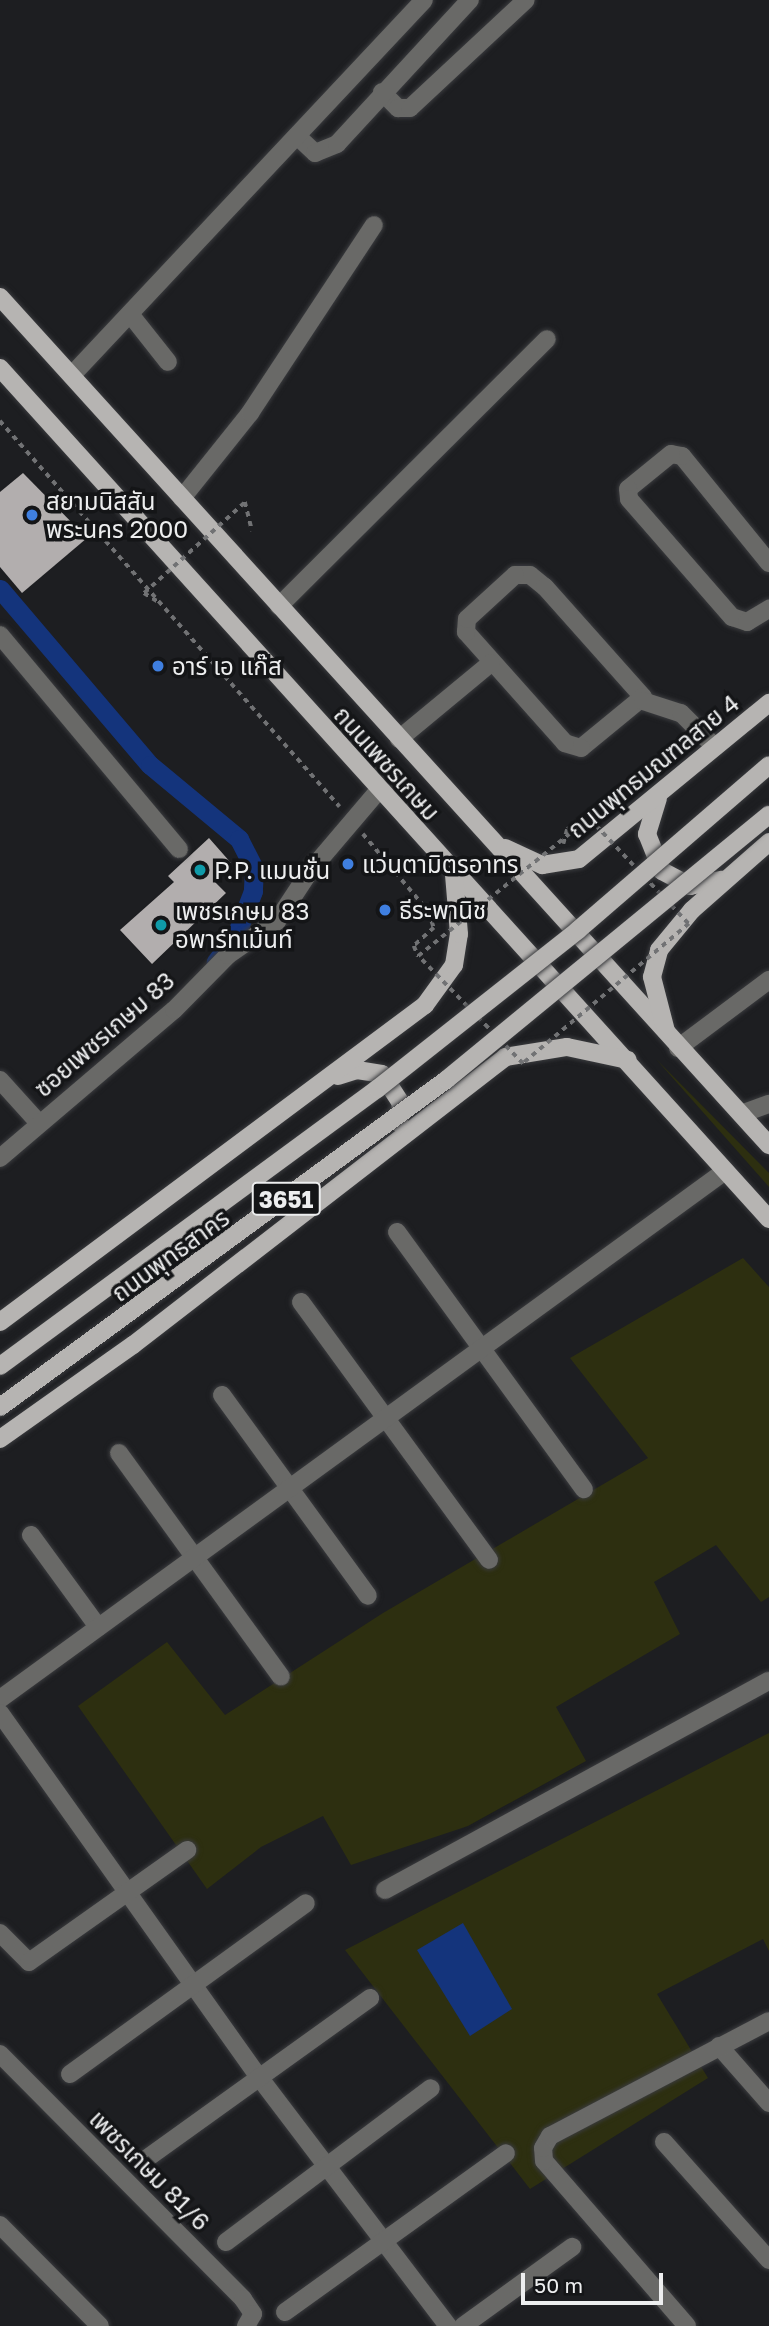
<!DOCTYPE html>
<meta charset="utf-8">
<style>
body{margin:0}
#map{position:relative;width:769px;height:2326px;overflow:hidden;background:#1d1e21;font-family:"Golos Text","Noto Sans Thai",sans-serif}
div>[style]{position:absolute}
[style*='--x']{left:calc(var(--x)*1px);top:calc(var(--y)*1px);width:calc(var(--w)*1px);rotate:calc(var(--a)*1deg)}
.green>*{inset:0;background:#2d2f10}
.water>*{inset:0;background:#14347c}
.canal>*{height:19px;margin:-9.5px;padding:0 9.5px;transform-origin:9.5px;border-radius:9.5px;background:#14347c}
.building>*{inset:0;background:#b2aeae}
.path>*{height:3.5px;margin-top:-1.75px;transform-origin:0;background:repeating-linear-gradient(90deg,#717274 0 5px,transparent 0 10px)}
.roads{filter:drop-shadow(0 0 2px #3a3b3e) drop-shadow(0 0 2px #3a3b3e)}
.minor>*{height:18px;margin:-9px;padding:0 9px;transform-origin:9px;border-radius:9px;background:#696967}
.major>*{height:18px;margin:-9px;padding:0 9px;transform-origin:9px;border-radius:9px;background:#b6b4b2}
.path-bridge>*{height:3.5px;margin-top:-1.75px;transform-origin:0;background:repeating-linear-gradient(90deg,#717274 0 5px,transparent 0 10px)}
.bridges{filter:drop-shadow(0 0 2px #3a3b3e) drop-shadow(0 0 2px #3a3b3e)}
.major-bridge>*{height:18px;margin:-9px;padding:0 9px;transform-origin:9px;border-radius:9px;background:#b6b4b2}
.dots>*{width:19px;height:19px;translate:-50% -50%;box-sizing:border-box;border:4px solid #141517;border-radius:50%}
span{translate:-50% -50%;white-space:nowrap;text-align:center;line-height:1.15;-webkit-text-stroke:7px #141517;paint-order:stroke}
.shield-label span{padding:2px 5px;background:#141517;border:2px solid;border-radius:5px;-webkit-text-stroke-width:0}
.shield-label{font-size:23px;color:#edeeef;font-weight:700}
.poi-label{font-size:24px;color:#edeeef}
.left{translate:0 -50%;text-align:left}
.street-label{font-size:24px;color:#edeeef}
.scale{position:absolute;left:521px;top:2273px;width:142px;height:32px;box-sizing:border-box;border:4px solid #edeeef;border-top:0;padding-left:9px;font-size:21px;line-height:24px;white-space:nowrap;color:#edeeef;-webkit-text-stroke:5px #141517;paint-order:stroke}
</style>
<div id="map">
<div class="green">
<i style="clip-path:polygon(656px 1059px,769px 1173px,769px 1187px)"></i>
<i style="clip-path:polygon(743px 1258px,769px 1287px,769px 1597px,761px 1602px,716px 1545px,654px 1582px,680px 1634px,556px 1707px,586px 1761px,468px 1826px,351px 1865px,323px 1816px,261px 1847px,207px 1889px,78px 1706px,167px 1642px,225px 1715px,383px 1613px,648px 1458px,570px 1358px)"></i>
<i style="clip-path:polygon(769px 1733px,769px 1951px,763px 1939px,657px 1994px,708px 2078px,530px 2189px,345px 1950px)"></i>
</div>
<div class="water">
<i style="clip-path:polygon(463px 1923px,512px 2009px,470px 2036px,417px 1950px)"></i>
</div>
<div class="canal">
<i style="--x:0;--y:589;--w:231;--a:49.6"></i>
<i style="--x:150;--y:765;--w:116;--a:39.7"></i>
<i style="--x:239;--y:839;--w:34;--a:63"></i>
<i style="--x:254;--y:869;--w:22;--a:93"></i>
<i style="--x:253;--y:891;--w:47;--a:111.1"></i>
<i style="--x:236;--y:935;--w:34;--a:127"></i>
</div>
<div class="building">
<i style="clip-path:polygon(23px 473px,87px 538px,22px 593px,0 567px,0 492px)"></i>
<i style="clip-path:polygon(209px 838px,231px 863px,213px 880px,226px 893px,152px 964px,120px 930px,174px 882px,168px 876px)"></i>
</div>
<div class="path">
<i style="--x:0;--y:421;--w:514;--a:48.63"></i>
<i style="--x:245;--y:502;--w:30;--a:76"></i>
<i style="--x:144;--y:593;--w:19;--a:32"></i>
<i style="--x:363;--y:834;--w:102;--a:49.8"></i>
<i style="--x:429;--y:912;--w:17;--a:73"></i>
<i style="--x:434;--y:928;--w:27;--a:138"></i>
<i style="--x:414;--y:946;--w:11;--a:68"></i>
<i style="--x:563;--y:844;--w:16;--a:-75"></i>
<i style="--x:567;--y:829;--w:25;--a:-27"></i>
</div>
<div class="roads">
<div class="minor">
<i style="--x:382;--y:92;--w:23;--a:45"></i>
<i style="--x:398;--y:108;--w:12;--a:0"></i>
<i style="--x:410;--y:108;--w:158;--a:-43"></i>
<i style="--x:297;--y:136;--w:25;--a:43"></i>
<i style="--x:315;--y:153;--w:24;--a:-22"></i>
<i style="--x:337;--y:144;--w:196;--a:-47.3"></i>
<i style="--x:130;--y:314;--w:61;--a:51.6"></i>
<i style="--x:72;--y:375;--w:514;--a:-46.81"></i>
<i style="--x:182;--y:498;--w:109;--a:-51.3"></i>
<i style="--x:250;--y:413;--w:225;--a:-56.6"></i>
<i style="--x:769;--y:563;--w:138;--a:-129.1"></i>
<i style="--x:682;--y:456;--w:11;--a:-170"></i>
<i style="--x:671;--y:454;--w:55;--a:140.9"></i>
<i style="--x:628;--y:489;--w:10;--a:84"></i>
<i style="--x:629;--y:499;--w:157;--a:48.9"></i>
<i style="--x:732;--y:617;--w:16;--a:18"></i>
<i style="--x:747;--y:622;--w:26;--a:-31"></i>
<i style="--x:515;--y:575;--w:15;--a:0"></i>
<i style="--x:530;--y:575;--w:19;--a:39"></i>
<i style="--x:545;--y:587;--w:147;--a:48.3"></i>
<i style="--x:643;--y:697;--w:80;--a:140.6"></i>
<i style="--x:581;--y:748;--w:17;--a:-163"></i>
<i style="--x:565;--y:743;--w:149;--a:-131.7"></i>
<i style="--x:466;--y:632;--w:13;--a:-86"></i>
<i style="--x:467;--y:619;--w:65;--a:-42.5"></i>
<i style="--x:279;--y:606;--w:378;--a:-44.9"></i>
<i style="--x:0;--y:635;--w:279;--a:50.1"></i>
<i style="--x:643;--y:701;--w:40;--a:18"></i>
<i style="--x:681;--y:713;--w:48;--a:45"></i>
<i style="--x:399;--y:739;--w:119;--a:-39.6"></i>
<i style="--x:678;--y:1048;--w:114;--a:-36.8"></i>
<i style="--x:0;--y:1080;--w:57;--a:47.9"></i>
<i style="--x:741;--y:1114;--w:30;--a:-20"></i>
<i style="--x:0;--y:1158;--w:228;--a:-40.4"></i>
<i style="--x:174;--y:1010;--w:77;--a:-45.5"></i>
<i style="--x:228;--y:955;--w:60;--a:-34.8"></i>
<i style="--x:277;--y:921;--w:60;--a:-56.6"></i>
<i style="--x:310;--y:871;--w:105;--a:-49.6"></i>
<i style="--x:397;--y:1232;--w:318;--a:54"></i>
<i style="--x:301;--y:1302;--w:319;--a:53.9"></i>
<i style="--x:222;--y:1395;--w:248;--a:54"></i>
<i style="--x:119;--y:1453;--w:276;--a:54.1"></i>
<i style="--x:31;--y:1535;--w:114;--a:53.9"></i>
<i style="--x:0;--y:1699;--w:897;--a:-36.06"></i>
<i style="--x:0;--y:1713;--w:447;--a:54.6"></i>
<i style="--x:259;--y:2077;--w:313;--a:52.8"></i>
<i style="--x:385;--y:1890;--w:437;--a:-28.6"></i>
<i style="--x:0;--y:1933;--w:41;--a:45"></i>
<i style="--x:29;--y:1962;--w:194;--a:-35.3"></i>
<i style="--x:719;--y:2046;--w:76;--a:48.7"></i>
<i style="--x:0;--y:2054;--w:345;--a:45.2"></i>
<i style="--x:243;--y:2299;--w:18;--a:56"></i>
<i style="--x:253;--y:2314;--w:14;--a:120"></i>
<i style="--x:70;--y:2074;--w:291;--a:-35.9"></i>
<i style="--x:664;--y:2142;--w:158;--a:48.3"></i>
<i style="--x:146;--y:2159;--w:276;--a:-35.7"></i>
<i style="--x:0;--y:2225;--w:142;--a:45.3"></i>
<i style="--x:226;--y:2242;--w:256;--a:-36.9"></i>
<i style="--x:285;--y:2312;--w:272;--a:-35.7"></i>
<i style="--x:463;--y:2326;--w:135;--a:-35.9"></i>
<i style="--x:687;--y:2326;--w:218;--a:-130.9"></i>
<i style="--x:544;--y:2161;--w:13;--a:-94"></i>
<i style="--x:543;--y:2148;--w:14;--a:-60"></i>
<i style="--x:550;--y:2136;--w:247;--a:-27.7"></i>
</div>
<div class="major">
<i style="--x:0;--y:297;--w:1145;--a:47.8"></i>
<i style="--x:0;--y:368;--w:1147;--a:47.9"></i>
<i style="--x:658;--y:798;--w:38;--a:107"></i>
<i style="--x:647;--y:834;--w:40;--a:68"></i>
<i style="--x:662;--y:871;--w:32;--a:28"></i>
<i style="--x:690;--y:886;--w:33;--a:-11"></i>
<i style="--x:505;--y:848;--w:41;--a:24.7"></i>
<i style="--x:542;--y:865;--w:37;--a:-9"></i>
<i style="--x:579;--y:859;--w:246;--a:-39.4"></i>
<i style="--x:666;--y:1031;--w:56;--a:-104.5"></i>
<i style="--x:652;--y:977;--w:28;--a:-75"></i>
<i style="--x:659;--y:950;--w:52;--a:-50.5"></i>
<i style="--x:692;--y:910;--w:103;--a:-41.4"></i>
<i style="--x:338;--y:1076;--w:20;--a:-18"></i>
<i style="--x:357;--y:1070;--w:25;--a:9"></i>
<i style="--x:382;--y:1074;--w:35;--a:57"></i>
<i style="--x:401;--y:1103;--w:20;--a:96"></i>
<i style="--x:0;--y:1322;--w:530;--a:-36.72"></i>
<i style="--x:425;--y:1005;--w:49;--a:-54.1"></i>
<i style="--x:454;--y:965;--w:31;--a:-81"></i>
<i style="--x:459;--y:934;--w:59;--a:-94.8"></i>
<i style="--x:0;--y:1439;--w:163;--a:-35.3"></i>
<i style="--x:133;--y:1345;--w:470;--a:-37.7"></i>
<i style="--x:505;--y:1057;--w:63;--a:-9.2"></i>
<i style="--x:567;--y:1047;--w:62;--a:12"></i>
</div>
</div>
<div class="path-bridge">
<i style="--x:144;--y:593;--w:136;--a:-42"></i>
<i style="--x:589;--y:818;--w:146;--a:46.7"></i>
<i style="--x:689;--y:924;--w:217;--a:139.9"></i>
<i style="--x:523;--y:1064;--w:151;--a:-134.2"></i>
<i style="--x:418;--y:956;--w:220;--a:-38.9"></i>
</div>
<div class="bridges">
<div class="major-bridge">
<i style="--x:0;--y:1366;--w:468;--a:-36.3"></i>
<i style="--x:377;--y:1089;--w:256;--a:-38.3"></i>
<i style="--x:578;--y:930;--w:252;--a:-40.8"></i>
<i style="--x:0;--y:1407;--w:553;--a:-36.25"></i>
<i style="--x:446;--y:1080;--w:418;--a:-39.4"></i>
</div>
</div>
<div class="dots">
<i style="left:32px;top:515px;background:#3f7fe0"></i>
<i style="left:158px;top:666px;background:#3f7fe0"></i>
<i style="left:348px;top:864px;background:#3f7fe0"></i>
<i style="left:200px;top:870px;background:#0f9aa8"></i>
<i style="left:385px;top:910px;background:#3f7fe0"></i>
<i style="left:161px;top:925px;background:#0f9aa8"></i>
</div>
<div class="shield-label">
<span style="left:286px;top:1199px">3651</span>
</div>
<div class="poi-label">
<span class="left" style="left:46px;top:515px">สยามนิสสัน<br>พระนคร 2000</span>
<span class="left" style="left:172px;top:666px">อาร์ เอ แก๊ส</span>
<span class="left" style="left:362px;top:864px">แว่นตามิตรอาทร</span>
<span class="left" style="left:214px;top:870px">P.P. แมนชั่น</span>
<span class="left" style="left:399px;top:910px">ธีระพานิช</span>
<span class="left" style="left:175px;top:925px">เพชรเกษม 83<br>อพาร์ทเม้นท์</span>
</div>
<div class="street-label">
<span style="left:387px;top:763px;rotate:48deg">ถนนเพชรเกษม</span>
<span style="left:653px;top:766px;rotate:-39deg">ถนนพุทธมณฑลสาย 4</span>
<span style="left:104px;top:1034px;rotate:-41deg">ซอยเพชรเกษม 83</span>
<span style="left:170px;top:1255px;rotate:-36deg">ถนนพุทธสาคร</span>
<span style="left:150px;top:2170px;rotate:45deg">เพชรเกษม 81/6</span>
</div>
<div class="scale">50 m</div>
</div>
